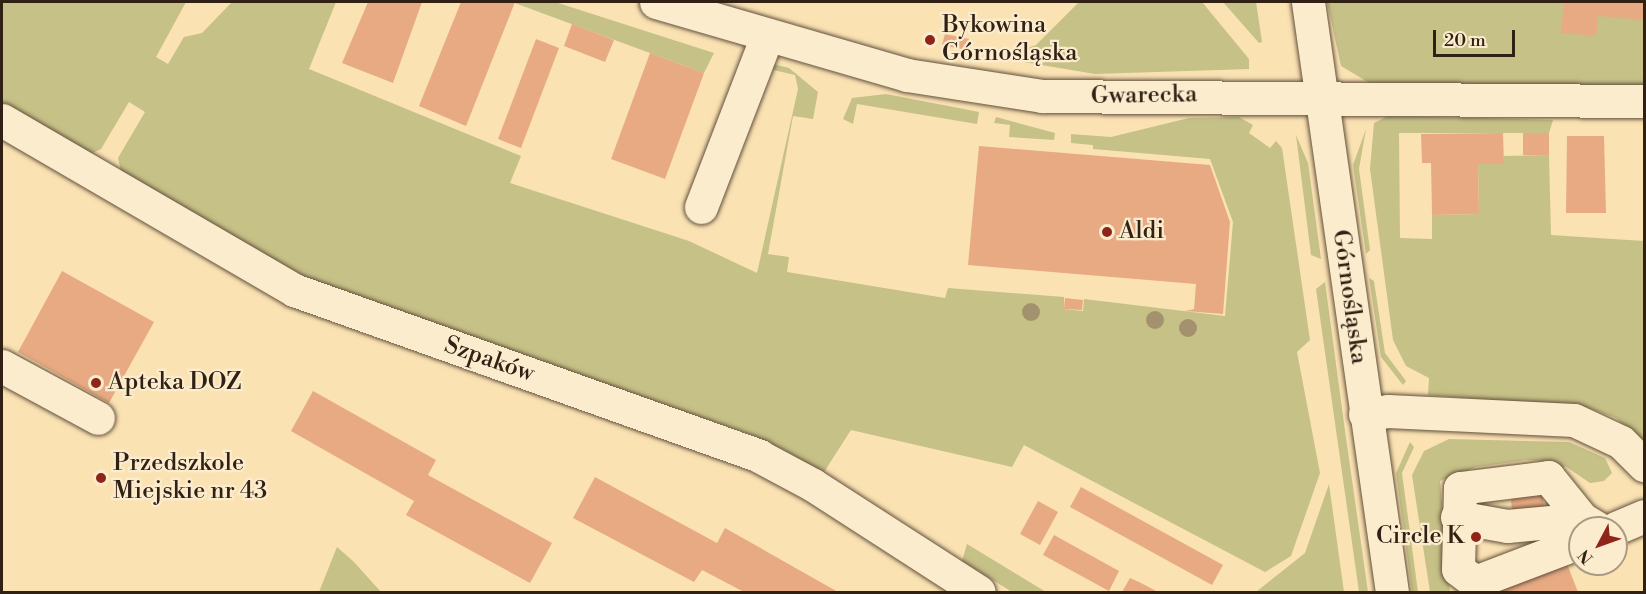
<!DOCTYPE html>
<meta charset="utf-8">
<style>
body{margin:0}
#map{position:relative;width:1646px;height:594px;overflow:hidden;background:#fae2b3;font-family:"Libre Bodoni",serif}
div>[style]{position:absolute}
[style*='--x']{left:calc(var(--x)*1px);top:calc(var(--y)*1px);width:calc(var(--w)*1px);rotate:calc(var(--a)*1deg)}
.green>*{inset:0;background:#c6c187}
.building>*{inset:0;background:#e8aa82}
.roads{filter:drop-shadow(0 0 2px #63503c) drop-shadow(0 0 2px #63503c)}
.minor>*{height:33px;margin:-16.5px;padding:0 16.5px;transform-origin:16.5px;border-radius:16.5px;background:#fcecce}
.trees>*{width:18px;height:18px;margin:-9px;border-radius:50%;background:#a4926e}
.dots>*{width:16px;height:16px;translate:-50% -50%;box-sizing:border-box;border:3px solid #fcecce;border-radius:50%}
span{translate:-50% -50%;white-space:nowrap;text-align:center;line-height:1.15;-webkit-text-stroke:4.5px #fcecce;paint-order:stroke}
.poi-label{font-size:24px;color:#312014}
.left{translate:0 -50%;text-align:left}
.right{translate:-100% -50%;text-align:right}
.street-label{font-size:24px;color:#312014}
.frame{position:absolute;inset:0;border:3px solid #312014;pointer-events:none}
.north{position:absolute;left:1568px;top:516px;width:60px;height:60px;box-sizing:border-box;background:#fcecce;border:2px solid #ab9a84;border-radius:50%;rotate:229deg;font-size:16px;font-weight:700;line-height:24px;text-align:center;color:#312014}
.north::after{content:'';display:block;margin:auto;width:21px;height:27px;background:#8f2418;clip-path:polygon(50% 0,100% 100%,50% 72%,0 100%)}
.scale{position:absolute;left:1433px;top:30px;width:82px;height:27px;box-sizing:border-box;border:3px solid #312014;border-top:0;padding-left:8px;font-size:18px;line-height:21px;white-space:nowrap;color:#312014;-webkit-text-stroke:4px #fcecce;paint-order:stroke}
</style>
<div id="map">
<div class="green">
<i style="clip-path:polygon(2px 2px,186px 2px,156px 57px,168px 64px,184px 37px,202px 33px,232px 2px,336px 2px,309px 69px,521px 156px,510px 183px,689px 241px,757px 273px,798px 89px,795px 75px,765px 68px,769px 63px,789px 68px,818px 92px,813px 119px,793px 116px,768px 254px,789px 257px,787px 272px,945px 298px,948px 288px,1064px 297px,1064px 309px,1083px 311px,1084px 299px,1225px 316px,1233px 222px,1210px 159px,1093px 149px,1093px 145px,1071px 143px,1071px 134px,1111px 137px,1189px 118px,1239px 117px,1253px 125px,1249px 133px,1270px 148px,1276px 141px,1282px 148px,1310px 340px,1297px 352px,1320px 473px,1291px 556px,1265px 572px,1024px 445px,1012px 467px,851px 430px,824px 472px,752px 435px,315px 283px,121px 171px,118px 158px,145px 112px,129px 102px,101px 149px,88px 155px,2px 104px)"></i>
<i style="clip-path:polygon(512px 2px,555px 2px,714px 53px,704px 73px)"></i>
<i style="clip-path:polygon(1079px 2px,1202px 2px,1249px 59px,1249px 69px,1095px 74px,999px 58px,1036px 45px)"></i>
<i style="clip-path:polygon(1223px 2px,1256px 2px,1262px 42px,1259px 43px)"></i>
<i style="clip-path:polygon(1327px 2px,1644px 2px,1644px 88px,1378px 88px,1341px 66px)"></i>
<i style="clip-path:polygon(886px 94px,979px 112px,977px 124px,857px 104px,853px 124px,843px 119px,852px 98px)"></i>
<i style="clip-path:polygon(1388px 116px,1553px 120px,1549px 133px,1399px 133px,1400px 238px,1432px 239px,1432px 215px,1479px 214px,1478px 164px,1503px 164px,1504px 156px,1549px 155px,1551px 235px,1644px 241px,1644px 442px,1616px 418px,1586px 407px,1428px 395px,1429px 378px,1406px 366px,1393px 340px,1370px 169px,1374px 123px)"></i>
<i style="clip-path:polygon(996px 117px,1055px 133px,1054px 140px,1009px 137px,1010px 125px,994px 123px)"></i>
<i style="clip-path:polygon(1366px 129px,1359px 169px,1370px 250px,1366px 254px,1353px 165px)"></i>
<i style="clip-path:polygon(1296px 135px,1308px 163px,1321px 259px,1311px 255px)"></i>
<i style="clip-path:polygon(1369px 278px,1374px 281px,1385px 353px,1406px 381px,1403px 385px,1381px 357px)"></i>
<i style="clip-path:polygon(1325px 282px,1345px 431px,1368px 592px,1359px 592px,1316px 289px)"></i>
<i style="clip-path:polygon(1449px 439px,1569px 442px,1605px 458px,1612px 473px,1604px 481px,1590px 483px,1565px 466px,1560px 471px,1545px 461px,1527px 460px,1476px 467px,1440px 481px,1450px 592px,1430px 592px,1412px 475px,1424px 451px)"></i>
<i style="clip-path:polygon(1410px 442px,1414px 447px,1402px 473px,1418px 592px,1412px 592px,1396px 473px)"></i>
<i style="clip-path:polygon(1329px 484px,1344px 592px,1256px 592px,1305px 553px)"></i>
<i style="clip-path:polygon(967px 544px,1046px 592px,1012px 592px,962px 561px)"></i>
<i style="clip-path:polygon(337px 547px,354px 562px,381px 592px,319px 592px)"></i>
</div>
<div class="building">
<i style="clip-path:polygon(368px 2px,422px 2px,393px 83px,342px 63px)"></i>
<i style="clip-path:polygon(461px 2px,515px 2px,466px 126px,419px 106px)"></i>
<i style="clip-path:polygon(1564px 2px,1644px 2px,1644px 20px,1598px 16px,1596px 36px,1561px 33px)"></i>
<i style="clip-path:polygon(572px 24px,614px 40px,605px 62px,564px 46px)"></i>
<i style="clip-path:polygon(945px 34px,969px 39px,966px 50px,942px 45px)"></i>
<i style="clip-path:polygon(536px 39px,559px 48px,521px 148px,498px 139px)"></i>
<i style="clip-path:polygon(650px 53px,704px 73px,665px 179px,611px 159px)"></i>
<i style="clip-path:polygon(1503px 133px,1504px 164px,1478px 164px,1479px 214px,1432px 215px,1431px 163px,1422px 163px,1421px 134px)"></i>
<i style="clip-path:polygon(1523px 133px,1549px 133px,1549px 155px,1523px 155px)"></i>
<i style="clip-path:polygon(1567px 136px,1604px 136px,1606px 213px,1566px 213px)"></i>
<i style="clip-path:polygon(979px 146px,1210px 165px,1230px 222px,1223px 314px,1185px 311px,1194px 309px,1196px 284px,968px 265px)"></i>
<i style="clip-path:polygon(62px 271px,154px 322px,109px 403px,18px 352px)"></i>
<i style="clip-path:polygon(1065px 298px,1083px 300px,1082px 310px,1064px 309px)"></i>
<i style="clip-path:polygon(313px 391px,436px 460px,428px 475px,552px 543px,530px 583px,406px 515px,414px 501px,291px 431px)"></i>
<i style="clip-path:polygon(1539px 471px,1547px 529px,1515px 534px,1508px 476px)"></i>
<i style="clip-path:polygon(595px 477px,717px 543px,725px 528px,838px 592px,744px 592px,702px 570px,694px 582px,573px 518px)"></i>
<i style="clip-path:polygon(1081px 487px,1223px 565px,1212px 585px,1070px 507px)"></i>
<i style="clip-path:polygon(1038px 501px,1058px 512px,1040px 545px,1020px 534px)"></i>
<i style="clip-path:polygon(1054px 535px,1119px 571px,1109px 591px,1043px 555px)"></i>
<i style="clip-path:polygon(1567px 564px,1578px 592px,1496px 592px)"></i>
<i style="clip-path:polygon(1130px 578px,1141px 583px,1158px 592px,1122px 592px)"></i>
</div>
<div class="roads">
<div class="minor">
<i style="--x:656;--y:2;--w:261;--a:16.2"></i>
<i style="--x:907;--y:75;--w:137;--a:8.8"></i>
<i style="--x:1042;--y:96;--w:602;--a:0.48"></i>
<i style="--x:1308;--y:2;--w:596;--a:81.9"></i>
<i style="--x:2;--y:120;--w:338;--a:30.2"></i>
<i style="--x:294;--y:290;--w:494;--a:19.6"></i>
<i style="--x:759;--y:456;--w:61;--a:28.2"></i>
<i style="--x:813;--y:485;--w:197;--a:32.8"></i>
<i style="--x:701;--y:207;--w:183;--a:-68.9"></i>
<i style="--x:2;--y:366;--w:109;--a:28.4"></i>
<i style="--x:1365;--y:414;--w:23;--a:-7"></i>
<i style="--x:1388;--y:411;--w:186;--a:2.8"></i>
<i style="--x:1574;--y:420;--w:52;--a:25.1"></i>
<i style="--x:1621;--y:442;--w:33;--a:45"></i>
<i style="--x:1457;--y:517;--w:51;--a:10.2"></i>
<i style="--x:1507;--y:526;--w:75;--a:-5.3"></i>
<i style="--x:1616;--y:528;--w:30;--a:-23"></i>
<i style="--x:1580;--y:542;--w:112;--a:159.1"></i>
<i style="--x:1475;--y:582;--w:21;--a:-143"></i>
<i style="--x:1458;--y:569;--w:81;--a:-88.6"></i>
<i style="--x:1460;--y:488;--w:89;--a:-7.1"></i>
<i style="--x:1548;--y:477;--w:54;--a:51"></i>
<i style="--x:1582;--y:519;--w:17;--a:31"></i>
</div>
</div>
<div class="trees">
<i style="left:1031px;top:312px"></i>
<i style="left:1155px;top:320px"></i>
<i style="left:1188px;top:328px"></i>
</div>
<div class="dots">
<i style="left:930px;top:40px;background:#8f2418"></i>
<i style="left:1107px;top:232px;background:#8f2418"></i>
<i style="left:96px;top:383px;background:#8f2418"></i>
<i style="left:101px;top:478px;background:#8f2418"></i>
<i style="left:1476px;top:537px;background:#8f2418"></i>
</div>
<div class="poi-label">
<span class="left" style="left:942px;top:40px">Bykowina<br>Górnośląska</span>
<span class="left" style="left:1119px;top:232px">Aldi</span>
<span class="left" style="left:108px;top:383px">Apteka DOZ</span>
<span class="left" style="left:113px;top:478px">Przedszkole<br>Miejskie nr 43</span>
<span class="right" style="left:1464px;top:537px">Circle K</span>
</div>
<div class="street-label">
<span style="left:1144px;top:96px;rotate:-1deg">Gwarecka</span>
<span style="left:1349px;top:297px;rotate:82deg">Górnośląska</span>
<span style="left:489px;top:360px;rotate:19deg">Szpaków</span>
</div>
<div class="frame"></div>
<div class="north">N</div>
<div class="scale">20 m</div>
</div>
